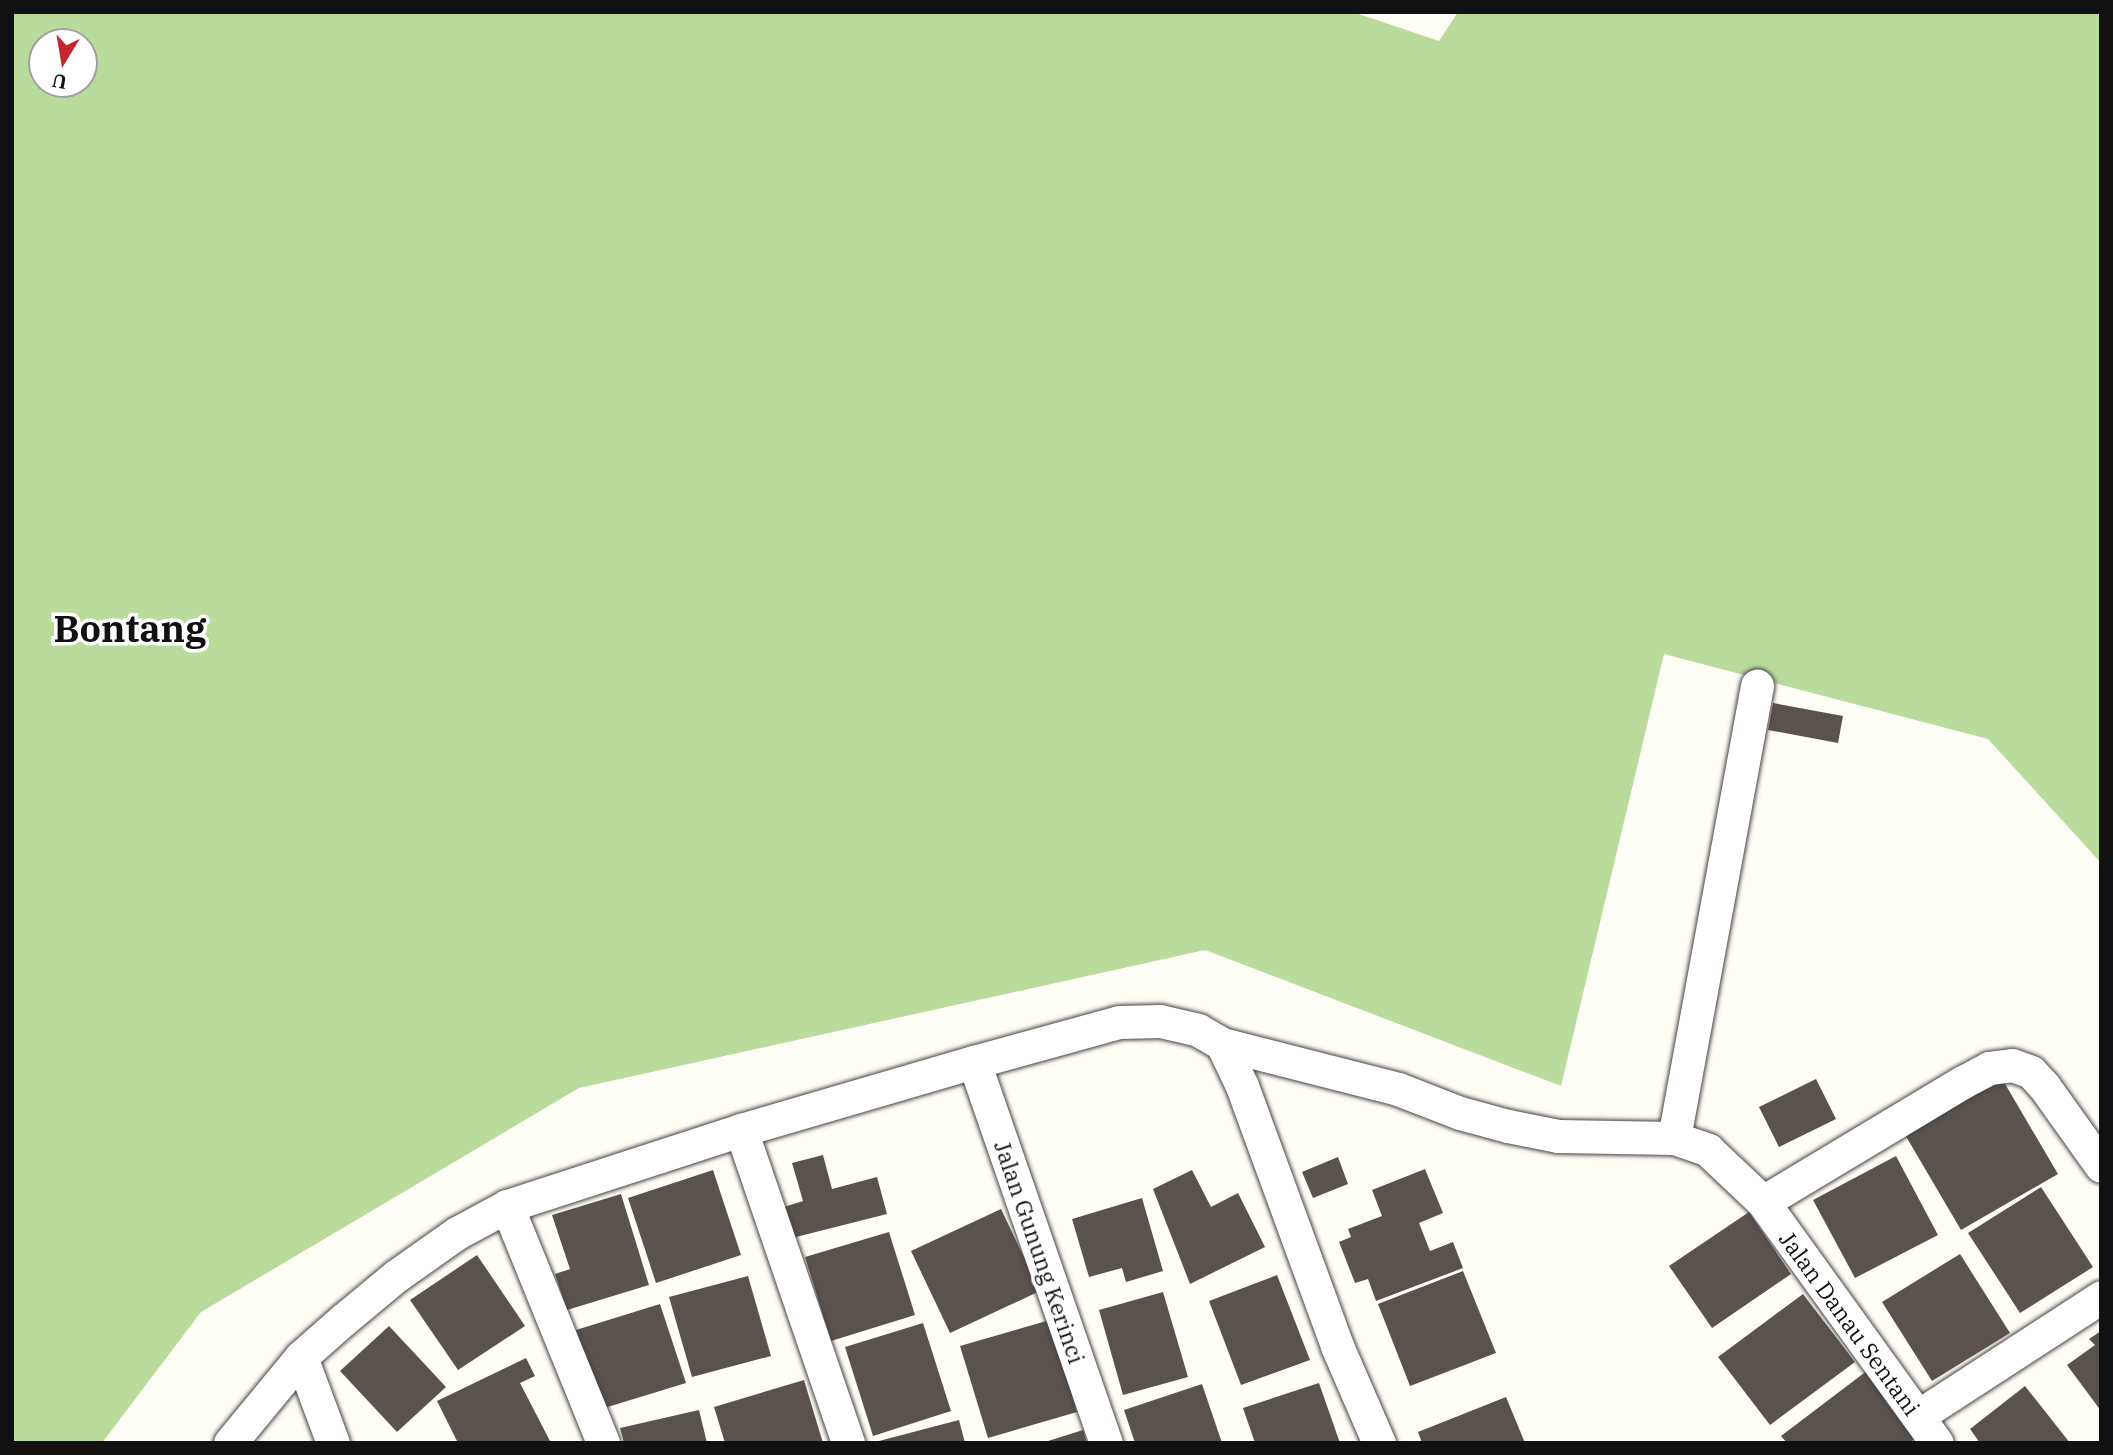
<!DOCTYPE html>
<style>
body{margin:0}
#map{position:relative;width:2113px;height:1455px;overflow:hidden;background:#fffdf5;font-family:"IBM Plex Serif",serif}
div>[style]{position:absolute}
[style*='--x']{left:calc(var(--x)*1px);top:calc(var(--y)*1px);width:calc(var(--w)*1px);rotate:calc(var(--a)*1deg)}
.forest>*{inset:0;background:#b9dc9c}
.building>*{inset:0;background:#5a524d}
.roads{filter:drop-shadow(0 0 2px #444) drop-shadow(0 0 2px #444)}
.street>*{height:33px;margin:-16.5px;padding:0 16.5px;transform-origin:16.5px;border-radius:16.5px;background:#fff}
span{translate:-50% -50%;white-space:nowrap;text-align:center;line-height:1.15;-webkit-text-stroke:7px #fff;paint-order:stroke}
.street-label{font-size:23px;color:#111}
.town-label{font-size:37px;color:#111;font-weight:700}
.frame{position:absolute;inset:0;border:14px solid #111;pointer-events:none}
.north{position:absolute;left:28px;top:28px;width:70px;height:70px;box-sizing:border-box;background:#fff;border:2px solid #a0a0a0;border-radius:50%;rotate:191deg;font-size:19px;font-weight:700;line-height:28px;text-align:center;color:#111}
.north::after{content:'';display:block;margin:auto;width:24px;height:32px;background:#c4262e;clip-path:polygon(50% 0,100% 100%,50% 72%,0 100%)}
</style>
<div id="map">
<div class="forest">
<i style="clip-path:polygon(evenodd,12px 12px,1353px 12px,1439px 41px,1458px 12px,2101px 12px,2101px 863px,1988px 739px,1664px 654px,1561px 1086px,1205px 950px,579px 1088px,201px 1312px,102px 1443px,12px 1443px,12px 12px,42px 42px,84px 42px,84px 84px,42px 84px,42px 42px)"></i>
</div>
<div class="building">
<i style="clip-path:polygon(1773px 703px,1843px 716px,1838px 743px,1768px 730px)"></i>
<i style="clip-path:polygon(2001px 1077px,2058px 1174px,1961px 1230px,1904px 1133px)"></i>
<i style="clip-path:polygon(1816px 1079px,1836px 1119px,1779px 1147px,1759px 1107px)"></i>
<i style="clip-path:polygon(823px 1155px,832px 1189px,877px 1177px,887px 1214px,792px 1238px,784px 1207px,803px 1201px,792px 1163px)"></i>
<i style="clip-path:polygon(1896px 1156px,1938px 1235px,1855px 1278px,1813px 1200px)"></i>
<i style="clip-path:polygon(1338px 1157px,1348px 1184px,1313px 1198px,1302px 1172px)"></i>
<i style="clip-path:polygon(1425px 1169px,1443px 1213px,1419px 1223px,1430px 1251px,1453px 1242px,1463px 1268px,1376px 1301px,1368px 1279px,1355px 1283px,1339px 1242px,1351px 1237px,1348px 1229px,1382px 1216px,1372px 1190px)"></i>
<i style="clip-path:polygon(713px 1170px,741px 1255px,656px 1283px,628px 1198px)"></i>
<i style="clip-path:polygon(1192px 1170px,1211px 1207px,1238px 1193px,1265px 1247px,1190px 1284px,1153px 1189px)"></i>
<i style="clip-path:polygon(2041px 1187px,2093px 1267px,2020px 1313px,1968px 1233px)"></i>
<i style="clip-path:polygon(621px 1194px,649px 1285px,567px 1310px,555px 1274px,570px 1269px,552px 1215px)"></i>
<i style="clip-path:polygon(1142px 1198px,1163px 1271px,1126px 1282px,1122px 1268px,1089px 1277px,1072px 1219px)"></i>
<i style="clip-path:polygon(1001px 1209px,1040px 1291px,950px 1333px,911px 1251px)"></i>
<i style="clip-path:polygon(1749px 1212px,1791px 1274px,1712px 1328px,1669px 1266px)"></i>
<i style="clip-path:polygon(889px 1232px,915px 1315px,831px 1341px,805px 1257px)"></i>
<i style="clip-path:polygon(1960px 1254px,2010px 1333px,1932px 1381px,1882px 1302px)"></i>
<i style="clip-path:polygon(477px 1255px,525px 1326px,458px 1370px,410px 1300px)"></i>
<i style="clip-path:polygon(1463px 1271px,1496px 1353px,1410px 1386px,1378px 1304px)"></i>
<i style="clip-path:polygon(1277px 1275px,1310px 1360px,1241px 1385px,1209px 1301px)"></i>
<i style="clip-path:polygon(748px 1276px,771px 1356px,692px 1377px,669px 1297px)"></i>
<i style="clip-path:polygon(1163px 1292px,1188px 1377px,1123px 1395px,1099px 1310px)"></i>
<i style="clip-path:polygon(1803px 1294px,1855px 1362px,1770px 1425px,1718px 1357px)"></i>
<i style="clip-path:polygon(660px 1304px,686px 1383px,601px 1409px,576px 1330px)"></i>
<i style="clip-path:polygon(1050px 1320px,1077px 1412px,988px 1438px,960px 1346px)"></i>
<i style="clip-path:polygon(923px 1323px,951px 1411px,873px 1436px,845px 1347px)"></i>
<i style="clip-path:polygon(389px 1326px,446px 1387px,397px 1432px,340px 1371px)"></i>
<i style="clip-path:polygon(2101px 1331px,2101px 1411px,2067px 1365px,2095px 1345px,2089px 1339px)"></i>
<i style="clip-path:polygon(526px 1358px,535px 1376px,520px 1383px,551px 1443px,458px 1443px,437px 1401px)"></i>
<i style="clip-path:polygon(1868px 1370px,1918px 1436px,1909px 1443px,1787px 1443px,1781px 1436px)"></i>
<i style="clip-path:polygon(804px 1380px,823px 1443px,725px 1443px,714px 1407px)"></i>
<i style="clip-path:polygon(1319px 1383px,1340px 1443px,1255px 1443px,1243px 1408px)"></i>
<i style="clip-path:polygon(1202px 1384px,1222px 1443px,1135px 1443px,1124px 1410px)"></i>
<i style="clip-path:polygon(2025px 1386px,2070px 1443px,1980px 1443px,1970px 1429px)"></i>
<i style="clip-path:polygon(1506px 1397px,1525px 1443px,1422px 1443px,1418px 1432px)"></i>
<i style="clip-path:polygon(699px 1410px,707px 1443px,624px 1443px,620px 1428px)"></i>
<i style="clip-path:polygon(959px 1420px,965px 1443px,875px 1443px,875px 1442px)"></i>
<i style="clip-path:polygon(1083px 1430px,1087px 1443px,1045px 1443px,1045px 1442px)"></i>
</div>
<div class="roads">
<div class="street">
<i style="--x:1222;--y:1044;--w:182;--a:14.3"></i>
<i style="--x:1398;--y:1089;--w:66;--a:21.2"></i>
<i style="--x:1460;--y:1113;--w:50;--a:15.2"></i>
<i style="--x:1508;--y:1126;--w:51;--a:11.3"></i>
<i style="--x:1558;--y:1136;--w:116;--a:1"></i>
<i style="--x:1674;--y:1138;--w:36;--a:19"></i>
<i style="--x:1708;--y:1150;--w:76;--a:43.4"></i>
<i style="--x:1763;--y:1202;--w:297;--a:54.2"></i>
<i style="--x:974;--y:1062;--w:403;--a:70.9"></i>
<i style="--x:741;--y:1130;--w:331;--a:71.1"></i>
<i style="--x:1674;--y:1138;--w:460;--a:-79.6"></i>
<i style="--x:1763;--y:1202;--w:233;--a:-31"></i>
<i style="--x:1963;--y:1082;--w:30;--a:-28"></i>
<i style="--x:1989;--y:1068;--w:23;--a:-7"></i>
<i style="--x:2012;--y:1065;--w:20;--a:20"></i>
<i style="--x:2031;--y:1072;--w:19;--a:47"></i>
<i style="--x:2044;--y:1086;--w:98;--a:54.5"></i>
<i style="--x:507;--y:1206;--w:256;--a:67.9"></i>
<i style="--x:301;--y:1357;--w:92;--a:69.6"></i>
<i style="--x:1918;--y:1416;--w:218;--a:-33"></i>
<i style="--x:230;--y:1443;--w:112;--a:-50.5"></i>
<i style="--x:301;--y:1357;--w:56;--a:-41.4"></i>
<i style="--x:343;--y:1320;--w:69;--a:-39.7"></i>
<i style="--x:396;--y:1276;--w:75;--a:-35.2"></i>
<i style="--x:457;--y:1233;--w:57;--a:-28.4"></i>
<i style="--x:507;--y:1206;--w:246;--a:-18"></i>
<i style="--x:741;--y:1130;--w:243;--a:-16.3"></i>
<i style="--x:974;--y:1062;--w:150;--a:-15.4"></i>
<i style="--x:1119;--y:1022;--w:41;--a:-1.4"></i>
<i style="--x:1160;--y:1021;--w:39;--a:13"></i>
<i style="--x:1198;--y:1030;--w:28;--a:30"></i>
<i style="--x:1222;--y:1044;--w:47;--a:64.5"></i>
<i style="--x:1242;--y:1086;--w:277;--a:69.9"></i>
<i style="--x:1337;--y:1346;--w:106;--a:66.6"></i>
</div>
</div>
<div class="street-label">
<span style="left:1040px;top:1252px;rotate:71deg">Jalan Gunung Kerinci</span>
<span style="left:1850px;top:1323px;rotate:54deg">Jalan Danau Sentani</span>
</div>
<div class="town-label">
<span style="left:130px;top:628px">Bontang</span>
</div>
<div class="frame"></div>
<div class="north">U</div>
</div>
